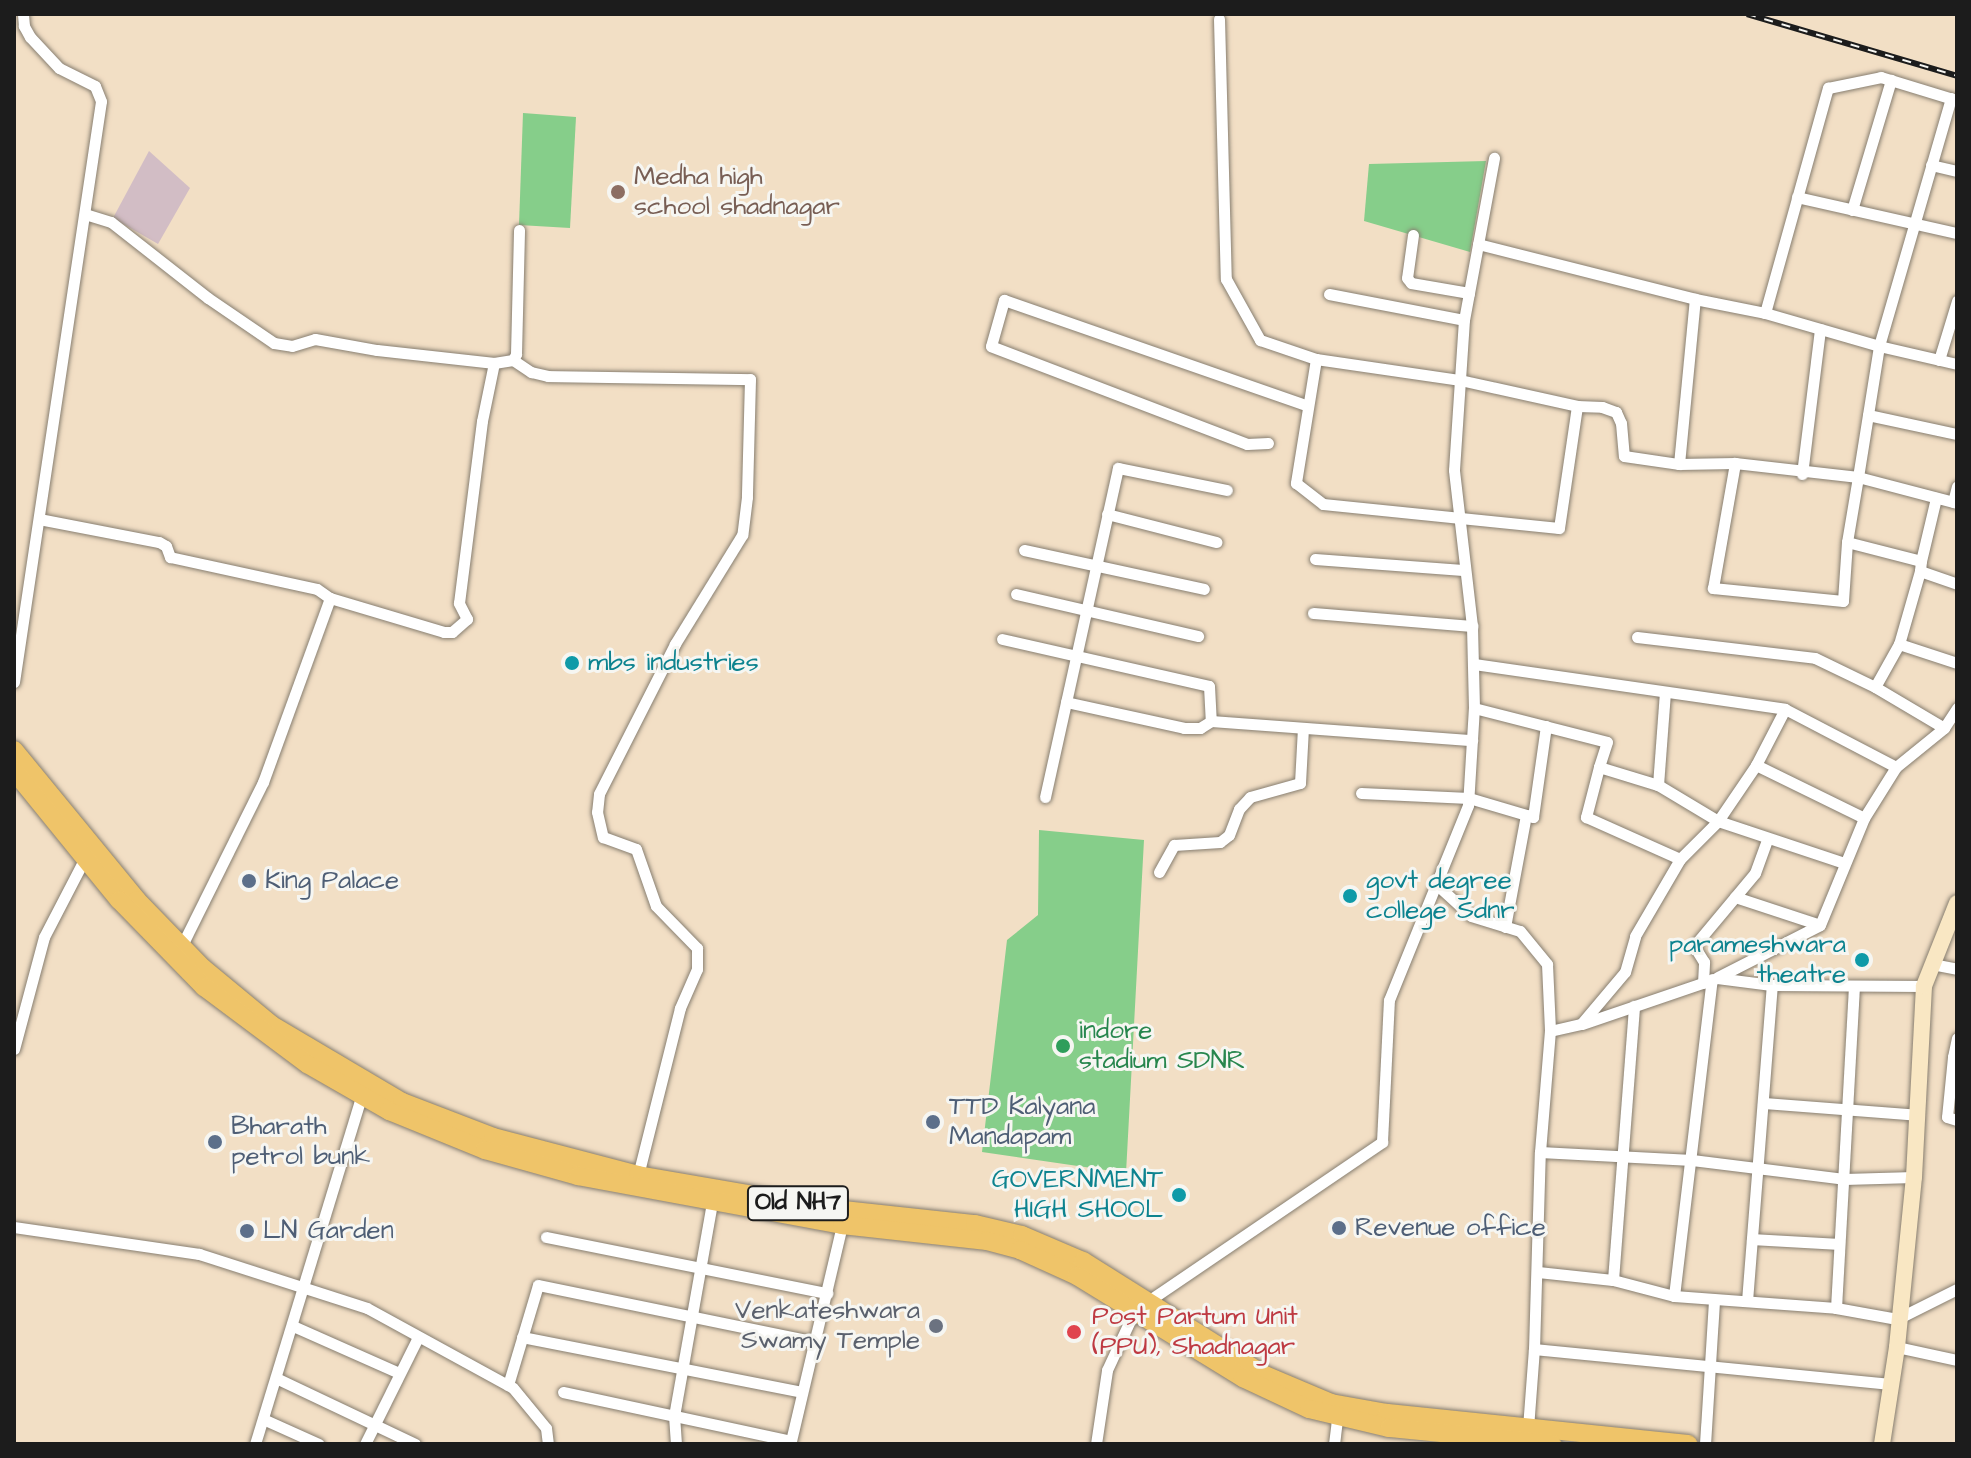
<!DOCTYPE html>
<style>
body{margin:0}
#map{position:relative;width:1971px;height:1458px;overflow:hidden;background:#f2dfc5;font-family:"Architects Daughter",sans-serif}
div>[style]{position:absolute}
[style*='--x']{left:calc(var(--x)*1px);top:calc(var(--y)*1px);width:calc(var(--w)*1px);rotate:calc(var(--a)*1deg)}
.industrial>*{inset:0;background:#d2bdc5}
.green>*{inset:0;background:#86ce8a}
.roads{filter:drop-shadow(0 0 2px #877e70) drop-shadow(0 0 2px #877e70)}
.street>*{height:11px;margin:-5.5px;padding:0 5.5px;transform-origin:5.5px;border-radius:5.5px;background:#fff}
.secondary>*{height:16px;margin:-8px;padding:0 8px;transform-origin:8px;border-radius:8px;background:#f9e7c3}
.primary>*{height:18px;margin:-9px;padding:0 9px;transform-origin:9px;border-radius:9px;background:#efc469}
.rail>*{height:6px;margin-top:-3px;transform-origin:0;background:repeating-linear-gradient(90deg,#f6f6f2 0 9px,#1c1c1c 0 18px);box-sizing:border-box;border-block:2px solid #1c1c1c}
.dots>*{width:22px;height:22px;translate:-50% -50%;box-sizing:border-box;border:4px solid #f6f6f2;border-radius:50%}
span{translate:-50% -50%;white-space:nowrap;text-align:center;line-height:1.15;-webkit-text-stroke:6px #f6f6f2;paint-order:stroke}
.shield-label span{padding:2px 6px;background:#f6f6f2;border:2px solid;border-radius:6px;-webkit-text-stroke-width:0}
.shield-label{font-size:24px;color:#1c1c1c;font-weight:700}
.education-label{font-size:26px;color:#785e54}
.left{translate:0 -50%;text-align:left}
.culture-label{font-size:26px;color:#0d838f}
.right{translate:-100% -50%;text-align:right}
.service-label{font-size:26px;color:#4e5e75}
.leisure-label{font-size:26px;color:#27864d}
.worship-label{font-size:26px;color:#5b616d}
.health-label{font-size:26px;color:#be3a42}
.frame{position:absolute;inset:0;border:16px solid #1c1c1c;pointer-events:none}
</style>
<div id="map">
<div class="industrial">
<i style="clip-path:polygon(149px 151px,190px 188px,158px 244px,113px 218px)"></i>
</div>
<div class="green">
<i style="clip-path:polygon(523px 113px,576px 117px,570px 228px,519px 225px)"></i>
<i style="clip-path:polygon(1486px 161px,1470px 252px,1364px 221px,1369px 164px)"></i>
<i style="clip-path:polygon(1039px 830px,1144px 840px,1126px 1173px,982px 1152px,1007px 940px,1038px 915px)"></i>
</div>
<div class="roads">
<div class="street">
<i style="--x:1219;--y:19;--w:260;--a:88.5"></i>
<i style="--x:1226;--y:279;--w:70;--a:60.9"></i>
<i style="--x:1260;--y:340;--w:59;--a:18.7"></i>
<i style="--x:1316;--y:359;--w:126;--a:99.2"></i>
<i style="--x:1296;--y:483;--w:34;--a:38"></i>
<i style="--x:1323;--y:504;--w:237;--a:5.8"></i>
<i style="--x:1559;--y:528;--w:123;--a:-81.6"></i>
<i style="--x:1951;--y:98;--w:258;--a:106.2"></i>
<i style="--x:1879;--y:346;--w:133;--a:99.1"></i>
<i style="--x:1858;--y:477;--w:66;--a:99.6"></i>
<i style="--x:1847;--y:542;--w:59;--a:93.9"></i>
<i style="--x:1843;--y:601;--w:131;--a:-174.3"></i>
<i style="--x:1713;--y:588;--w:127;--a:-80"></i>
<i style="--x:1735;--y:463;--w:124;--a:6.5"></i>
<i style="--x:1858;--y:477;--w:102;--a:14.7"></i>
<i style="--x:1931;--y:165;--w:27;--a:13"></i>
<i style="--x:1797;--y:197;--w:164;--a:12.7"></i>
<i style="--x:1852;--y:210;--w:136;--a:-73.3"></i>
<i style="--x:85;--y:214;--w:27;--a:17"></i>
<i style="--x:111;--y:222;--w:123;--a:38.1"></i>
<i style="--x:208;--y:298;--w:80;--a:34.3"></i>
<i style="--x:274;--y:343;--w:18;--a:9"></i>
<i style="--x:292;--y:346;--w:24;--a:-17"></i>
<i style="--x:315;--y:339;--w:63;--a:10.1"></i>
<i style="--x:377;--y:350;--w:118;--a:6.3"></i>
<i style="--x:494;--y:363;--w:19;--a:-9"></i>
<i style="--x:513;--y:360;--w:7;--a:-63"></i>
<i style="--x:516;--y:354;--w:124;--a:-88.6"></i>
<i style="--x:1413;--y:235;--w:43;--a:97.9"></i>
<i style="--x:1407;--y:278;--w:6;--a:51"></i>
<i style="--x:1411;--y:283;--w:59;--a:9.8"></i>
<i style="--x:1478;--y:244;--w:224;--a:14.2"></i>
<i style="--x:1329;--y:294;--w:137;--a:10.9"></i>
<i style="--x:1765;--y:313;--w:234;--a:-74.4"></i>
<i style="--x:1828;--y:88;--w:54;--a:-11.7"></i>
<i style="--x:1881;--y:77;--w:78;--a:17"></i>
<i style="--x:1316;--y:359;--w:146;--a:8.3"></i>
<i style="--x:1460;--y:380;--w:120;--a:12.5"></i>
<i style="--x:1577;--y:406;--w:25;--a:2"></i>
<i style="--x:1602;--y:407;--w:15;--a:20"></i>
<i style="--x:1616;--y:412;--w:12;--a:66"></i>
<i style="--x:1621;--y:423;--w:33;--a:85"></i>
<i style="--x:1624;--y:456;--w:56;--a:8.3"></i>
<i style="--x:513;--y:360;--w:22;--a:34"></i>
<i style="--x:531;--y:372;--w:17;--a:13"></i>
<i style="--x:548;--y:376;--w:202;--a:0.9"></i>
<i style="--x:750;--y:379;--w:118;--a:91.5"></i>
<i style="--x:747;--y:497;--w:38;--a:97"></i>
<i style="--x:742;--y:535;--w:128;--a:121.6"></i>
<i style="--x:675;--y:644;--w:168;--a:116.9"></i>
<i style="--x:599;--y:794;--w:18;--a:96"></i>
<i style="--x:597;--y:812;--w:26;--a:77"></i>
<i style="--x:603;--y:837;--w:35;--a:20"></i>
<i style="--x:636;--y:849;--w:60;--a:70.7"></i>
<i style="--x:656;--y:906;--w:59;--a:45.7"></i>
<i style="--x:697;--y:948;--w:21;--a:90"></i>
<i style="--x:697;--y:969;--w:43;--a:113.6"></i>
<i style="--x:680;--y:1008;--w:172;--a:104.1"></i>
<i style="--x:1939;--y:360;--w:62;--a:-73"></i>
<i style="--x:1868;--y:415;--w:91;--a:12.1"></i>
<i style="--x:1268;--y:443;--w:21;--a:177"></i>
<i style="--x:1247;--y:444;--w:274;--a:-159.1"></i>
<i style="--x:991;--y:346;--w:48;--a:-74.2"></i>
<i style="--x:1004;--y:300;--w:322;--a:19.2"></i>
<i style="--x:1735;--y:463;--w:56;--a:179"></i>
<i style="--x:1679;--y:464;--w:166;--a:-84.5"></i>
<i style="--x:1695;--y:299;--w:71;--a:11.3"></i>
<i style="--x:1765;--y:313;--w:119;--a:16.1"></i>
<i style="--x:1879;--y:346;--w:80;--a:13"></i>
<i style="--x:1802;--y:474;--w:146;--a:-82.9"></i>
<i style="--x:1953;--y:502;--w:16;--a:-76"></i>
<i style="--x:1107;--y:514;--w:113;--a:14.4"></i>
<i style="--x:39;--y:519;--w:122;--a:10.9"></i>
<i style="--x:159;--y:542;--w:8;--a:30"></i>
<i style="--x:166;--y:546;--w:12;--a:70"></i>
<i style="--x:170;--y:557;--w:150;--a:12.3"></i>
<i style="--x:317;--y:589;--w:16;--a:35"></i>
<i style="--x:330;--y:598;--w:196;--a:110"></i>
<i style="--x:263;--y:782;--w:184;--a:116.4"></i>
<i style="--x:1847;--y:542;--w:76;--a:14.4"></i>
<i style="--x:1921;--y:561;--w:10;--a:96"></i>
<i style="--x:1920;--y:571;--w:39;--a:19"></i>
<i style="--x:1024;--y:550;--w:184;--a:12.2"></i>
<i style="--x:1315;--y:559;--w:148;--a:4.3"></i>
<i style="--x:1921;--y:561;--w:65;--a:-76.6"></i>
<i style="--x:1920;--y:571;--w:76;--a:106"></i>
<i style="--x:1899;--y:644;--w:49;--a:119.2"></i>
<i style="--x:1875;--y:687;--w:80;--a:30.7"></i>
<i style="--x:1944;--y:728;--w:24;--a:-57"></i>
<i style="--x:1016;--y:594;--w:187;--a:13"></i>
<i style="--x:330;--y:598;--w:119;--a:16.6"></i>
<i style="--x:444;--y:632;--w:8;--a:0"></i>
<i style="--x:452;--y:632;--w:20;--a:-41"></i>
<i style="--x:467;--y:619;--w:18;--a:-117"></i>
<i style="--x:459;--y:603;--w:183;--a:-82.8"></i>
<i style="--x:482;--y:421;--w:59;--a:-78.3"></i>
<i style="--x:1313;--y:613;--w:160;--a:4.7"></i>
<i style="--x:1637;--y:637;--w:179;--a:6.7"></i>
<i style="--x:1815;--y:658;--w:67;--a:25.8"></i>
<i style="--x:1002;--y:639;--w:212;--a:12.8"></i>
<i style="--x:1209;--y:686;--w:35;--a:87"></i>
<i style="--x:1899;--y:644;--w:61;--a:18.1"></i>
<i style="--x:1474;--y:664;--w:314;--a:8.2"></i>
<i style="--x:1785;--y:709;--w:125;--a:27.6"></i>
<i style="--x:1896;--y:767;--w:62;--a:-39.1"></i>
<i style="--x:14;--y:682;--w:587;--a:-81.48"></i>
<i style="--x:101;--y:101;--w:16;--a:-112"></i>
<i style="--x:95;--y:86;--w:40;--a:-153.4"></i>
<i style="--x:59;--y:68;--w:42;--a:-133.1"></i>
<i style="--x:30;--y:37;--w:13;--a:-119"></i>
<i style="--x:24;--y:26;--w:12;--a:-95"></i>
<i style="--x:1066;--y:702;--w:121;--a:12.4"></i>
<i style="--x:1184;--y:728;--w:16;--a:0"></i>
<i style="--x:1200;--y:728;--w:13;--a:-32"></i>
<i style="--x:1211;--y:721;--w:262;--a:4.2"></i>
<i style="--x:1474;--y:708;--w:137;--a:14.3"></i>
<i style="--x:1607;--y:742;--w:26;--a:108"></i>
<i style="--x:1599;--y:767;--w:62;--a:17"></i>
<i style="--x:1658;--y:785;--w:70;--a:31"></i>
<i style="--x:1718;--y:821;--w:133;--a:18.4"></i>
<i style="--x:1756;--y:765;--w:120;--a:26.1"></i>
<i style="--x:1864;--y:818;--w:60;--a:-57.9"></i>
<i style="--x:1599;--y:767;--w:52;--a:104.6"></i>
<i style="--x:1586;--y:817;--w:103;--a:24.1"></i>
<i style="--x:1658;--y:785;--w:93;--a:-85.7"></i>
<i style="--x:1361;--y:793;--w:108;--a:2.7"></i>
<i style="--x:1469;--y:798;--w:67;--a:16.5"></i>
<i style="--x:1533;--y:817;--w:92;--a:-81.9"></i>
<i style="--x:1045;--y:797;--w:337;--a:-77.5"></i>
<i style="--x:1118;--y:468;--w:111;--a:11.4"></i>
<i style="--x:1159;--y:872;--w:31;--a:-61"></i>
<i style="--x:1174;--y:845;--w:46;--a:-3.7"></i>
<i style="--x:1220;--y:842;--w:11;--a:-38"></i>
<i style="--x:1229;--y:835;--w:28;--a:-69"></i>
<i style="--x:1239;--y:809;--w:16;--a:-47"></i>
<i style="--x:1250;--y:797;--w:52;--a:-15.6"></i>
<i style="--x:1300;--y:783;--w:55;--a:-86.9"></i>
<i style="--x:1436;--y:884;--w:47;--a:42.4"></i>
<i style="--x:1471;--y:916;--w:51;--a:17"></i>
<i style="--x:1520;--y:931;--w:43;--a:50.7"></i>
<i style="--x:1547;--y:964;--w:67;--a:87.4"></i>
<i style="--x:1550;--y:1031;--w:32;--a:-13"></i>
<i style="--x:1581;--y:1024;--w:68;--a:-49.8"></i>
<i style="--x:1625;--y:972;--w:37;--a:-74"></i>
<i style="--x:1635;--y:936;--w:89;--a:-59.7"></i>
<i style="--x:1680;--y:859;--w:54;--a:-45"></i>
<i style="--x:1718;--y:821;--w:68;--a:-55.8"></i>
<i style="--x:1756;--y:765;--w:63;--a:-62.6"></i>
<i style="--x:1735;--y:897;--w:89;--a:18.2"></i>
<i style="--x:1505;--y:927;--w:114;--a:-79.4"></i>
<i style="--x:1932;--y:964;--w:25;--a:11"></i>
<i style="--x:1718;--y:977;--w:114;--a:-27"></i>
<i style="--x:1820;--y:925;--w:116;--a:-67.6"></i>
<i style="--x:1703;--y:983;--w:21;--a:-87"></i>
<i style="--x:1704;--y:962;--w:19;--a:-122"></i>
<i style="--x:1694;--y:946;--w:95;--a:-50.1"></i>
<i style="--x:1755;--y:873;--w:37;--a:-70"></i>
<i style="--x:1582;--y:1024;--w:143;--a:-18.8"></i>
<i style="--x:1717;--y:978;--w:55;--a:7.3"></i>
<i style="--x:1772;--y:985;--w:152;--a:0.4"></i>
<i style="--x:1957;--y:1038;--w:19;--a:102"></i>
<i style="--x:1953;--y:1057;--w:4;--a:14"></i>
<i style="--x:14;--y:1049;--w:116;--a:-75"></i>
<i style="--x:44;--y:937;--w:89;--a:-62.6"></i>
<i style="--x:1953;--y:1057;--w:60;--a:95.7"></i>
<i style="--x:1947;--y:1117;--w:10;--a:17"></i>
<i style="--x:1763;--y:1103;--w:155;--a:4.4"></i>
<i style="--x:1540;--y:1152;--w:152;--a:3"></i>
<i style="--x:1692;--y:1160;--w:153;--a:7.1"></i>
<i style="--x:1844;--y:1179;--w:70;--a:-1.6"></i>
<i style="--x:14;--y:1227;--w:187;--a:8.3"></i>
<i style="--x:199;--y:1254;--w:176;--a:17.8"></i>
<i style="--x:367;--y:1308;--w:166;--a:28.7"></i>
<i style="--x:513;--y:1388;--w:52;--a:50.5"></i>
<i style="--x:546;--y:1428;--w:16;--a:83"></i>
<i style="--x:546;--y:1237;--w:287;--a:11.3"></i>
<i style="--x:1752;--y:1239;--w:87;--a:3.3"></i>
<i style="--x:1538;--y:1272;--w:75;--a:6.1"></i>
<i style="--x:1613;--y:1280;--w:63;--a:14.7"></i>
<i style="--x:1674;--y:1296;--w:162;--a:4.2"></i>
<i style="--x:1836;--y:1308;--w:62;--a:10.2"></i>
<i style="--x:1897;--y:1319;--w:67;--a:-26.6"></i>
<i style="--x:1613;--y:1280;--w:275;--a:-85.6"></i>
<i style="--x:1674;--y:1296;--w:319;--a:-83.2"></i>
<i style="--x:1747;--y:1301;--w:317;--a:-85.5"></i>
<i style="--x:1836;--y:1308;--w:322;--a:-86.8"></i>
<i style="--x:293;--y:1326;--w:116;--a:23.9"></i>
<i style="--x:522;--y:1337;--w:285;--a:11.1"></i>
<i style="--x:1897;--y:1347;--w:61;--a:12.2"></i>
<i style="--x:1534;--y:1349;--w:197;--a:-88.3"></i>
<i style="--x:1540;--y:1152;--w:121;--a:-85.3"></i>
<i style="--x:276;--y:1378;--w:154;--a:25.4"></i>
<i style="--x:508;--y:1385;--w:104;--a:-73.3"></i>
<i style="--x:538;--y:1285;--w:283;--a:11.6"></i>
<i style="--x:563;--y:1392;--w:233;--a:12.1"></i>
<i style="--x:791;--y:1441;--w:222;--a:-76.7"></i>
<i style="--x:263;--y:1419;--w:61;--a:24.1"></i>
<i style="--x:1528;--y:1428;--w:79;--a:-85.7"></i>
<i style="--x:1534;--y:1349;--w:358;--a:5.6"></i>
<i style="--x:255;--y:1444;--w:369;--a:-73"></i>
<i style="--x:365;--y:1444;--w:119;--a:-63.6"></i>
<i style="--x:676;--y:1444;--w:28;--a:-94"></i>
<i style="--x:674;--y:1416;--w:217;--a:-79.9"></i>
<i style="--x:1096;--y:1444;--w:75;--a:-81.5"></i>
<i style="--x:1107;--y:1370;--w:66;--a:-65"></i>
<i style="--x:1135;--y:1310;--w:299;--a:-34.2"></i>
<i style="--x:1382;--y:1142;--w:142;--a:-87.2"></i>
<i style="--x:1389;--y:1000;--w:210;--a:-67.9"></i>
<i style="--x:1468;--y:805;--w:97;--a:-86.5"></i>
<i style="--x:1474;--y:708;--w:82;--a:-91.4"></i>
<i style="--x:1472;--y:626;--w:157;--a:-96.6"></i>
<i style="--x:1454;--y:470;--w:150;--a:-86.2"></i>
<i style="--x:1464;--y:320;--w:165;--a:-79.5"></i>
<i style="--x:1334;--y:1444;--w:26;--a:-83"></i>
<i style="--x:1705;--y:1444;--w:143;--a:-86.4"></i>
</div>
<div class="secondary">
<i style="--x:1882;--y:1444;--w:98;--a:-81.2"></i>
<i style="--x:1897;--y:1347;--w:171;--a:-84.3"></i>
<i style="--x:1914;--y:1177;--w:191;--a:-87"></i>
<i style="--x:1924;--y:986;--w:89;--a:-68.3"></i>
</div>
<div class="primary">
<i style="--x:14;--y:750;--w:194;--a:50.6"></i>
<i style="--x:137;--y:900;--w:95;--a:45.9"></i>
<i style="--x:203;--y:968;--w:89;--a:39.6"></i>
<i style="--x:272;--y:1025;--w:151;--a:30.6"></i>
<i style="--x:402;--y:1102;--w:97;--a:21"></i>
<i style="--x:493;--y:1137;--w:150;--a:14.7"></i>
<i style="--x:638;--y:1175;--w:199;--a:9.8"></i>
<i style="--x:834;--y:1209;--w:142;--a:6.1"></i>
<i style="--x:975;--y:1224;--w:48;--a:13.2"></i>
<i style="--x:1022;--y:1235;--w:66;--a:23.1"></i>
<i style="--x:1083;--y:1261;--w:215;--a:32.1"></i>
<i style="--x:1265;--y:1375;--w:72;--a:23"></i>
<i style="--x:1331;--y:1403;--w:57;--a:10.1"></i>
<i style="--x:1387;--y:1413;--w:303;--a:5.9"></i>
<i style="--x:14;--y:771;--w:166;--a:50.9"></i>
<i style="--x:119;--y:900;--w:122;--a:45.7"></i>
<i style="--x:204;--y:987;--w:129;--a:36.8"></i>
<i style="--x:307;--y:1064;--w:95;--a:29.8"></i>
<i style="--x:389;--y:1111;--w:104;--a:22.1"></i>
<i style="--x:485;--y:1150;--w:97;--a:15.6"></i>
<i style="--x:578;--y:1176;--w:269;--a:10.5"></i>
<i style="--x:842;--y:1225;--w:146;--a:6.3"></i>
<i style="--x:987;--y:1241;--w:34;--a:15"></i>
<i style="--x:1020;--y:1250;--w:63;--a:24.5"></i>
<i style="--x:1077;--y:1276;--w:195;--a:31.6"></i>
<i style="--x:1243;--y:1378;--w:73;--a:25.2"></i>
<i style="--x:1309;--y:1409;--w:82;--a:13.4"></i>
<i style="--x:1389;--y:1428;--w:164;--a:5.6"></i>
</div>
</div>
<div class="rail">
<i style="--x:1747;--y:14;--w:219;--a:16.4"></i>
</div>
<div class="dots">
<i style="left:618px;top:192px;background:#8d6e63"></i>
<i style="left:572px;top:663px;background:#0f9aa8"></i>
<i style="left:249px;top:881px;background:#5c6f8a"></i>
<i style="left:1350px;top:896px;background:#0f9aa8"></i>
<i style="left:1862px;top:960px;background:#0f9aa8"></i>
<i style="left:1063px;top:1046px;background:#2e9e5b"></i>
<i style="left:933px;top:1122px;background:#5c6f8a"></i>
<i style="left:215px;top:1142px;background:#5c6f8a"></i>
<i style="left:1179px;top:1195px;background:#0f9aa8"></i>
<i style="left:1339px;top:1228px;background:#5c6f8a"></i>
<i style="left:247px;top:1231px;background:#5c6f8a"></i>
<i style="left:936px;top:1326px;background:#6b7280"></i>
<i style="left:1074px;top:1332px;background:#e0444e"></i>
</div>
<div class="shield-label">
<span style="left:798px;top:1203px">Old NH7</span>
</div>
<div class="education-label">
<span class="left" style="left:634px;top:192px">Medha high<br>school shadnagar</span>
</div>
<div class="culture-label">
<span class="left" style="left:588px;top:663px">mbs industries</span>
<span class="left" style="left:1366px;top:896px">govt degree<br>college Sdnr</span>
<span class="right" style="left:1846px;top:960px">parameshwara<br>theatre</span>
<span class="right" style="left:1163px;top:1195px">GOVERNMENT<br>HIGH SHOOL</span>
</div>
<div class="service-label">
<span class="left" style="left:265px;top:881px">King Palace</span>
<span class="left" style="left:949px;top:1122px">TTD Kalyana<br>Mandapam</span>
<span class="left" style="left:231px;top:1142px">Bharath<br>petrol bunk</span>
<span class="left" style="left:1355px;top:1228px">Revenue office</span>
<span class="left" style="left:263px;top:1231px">LN Garden</span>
</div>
<div class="leisure-label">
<span class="left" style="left:1079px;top:1046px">indore<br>stadium SDNR</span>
</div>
<div class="worship-label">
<span class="right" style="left:920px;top:1326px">Venkateshwara<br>Swamy Temple</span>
</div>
<div class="health-label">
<span class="left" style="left:1092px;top:1332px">Post Partum Unit<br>(PPU), Shadnagar</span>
</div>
<div class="frame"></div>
</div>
